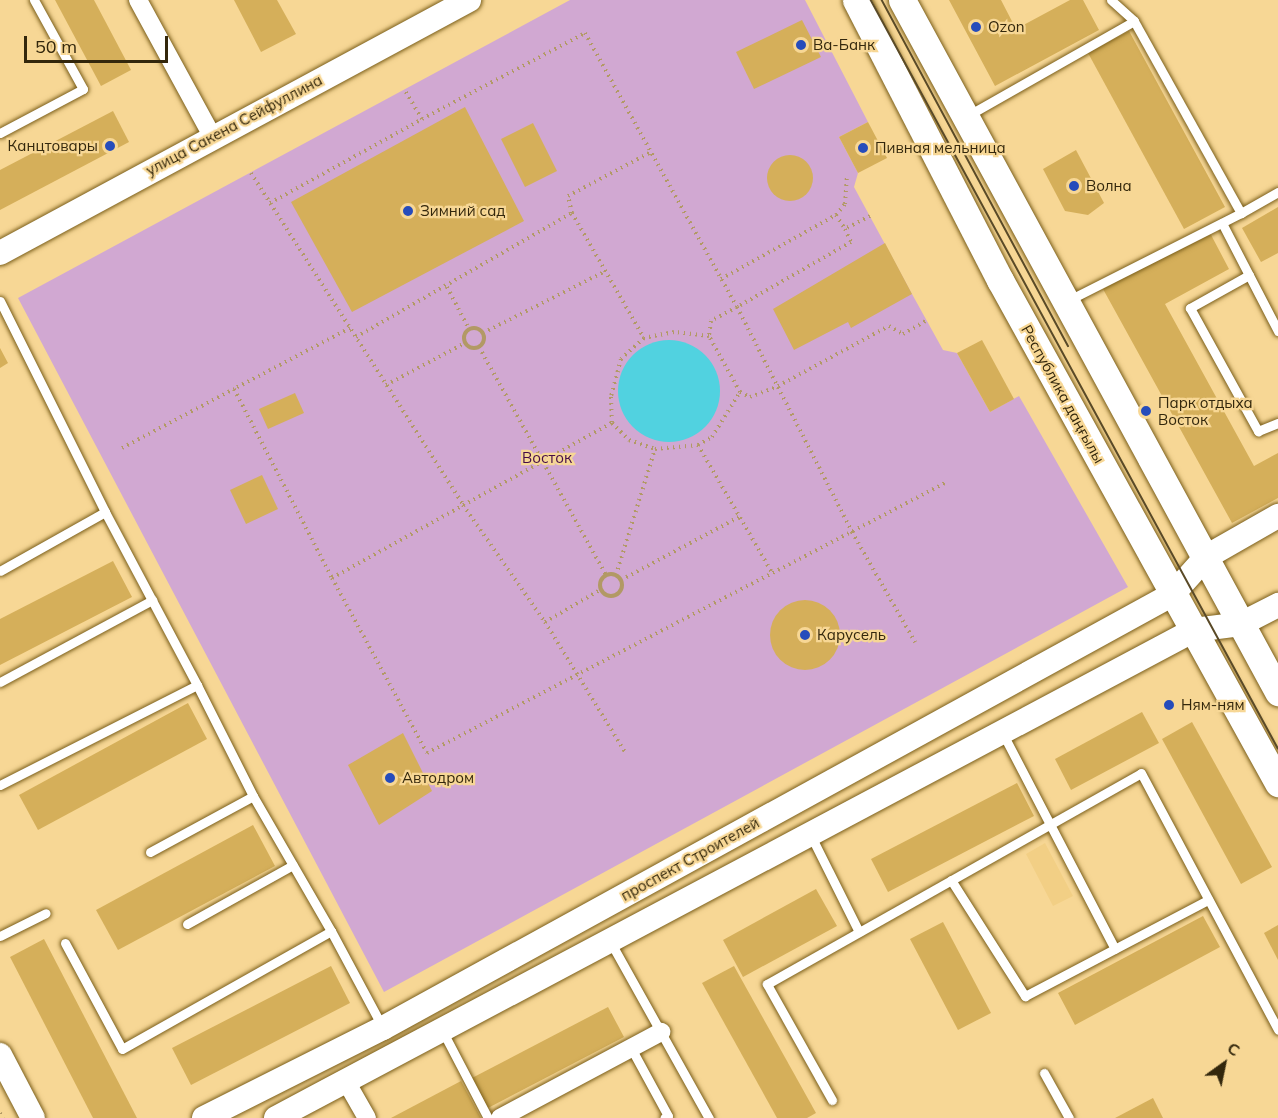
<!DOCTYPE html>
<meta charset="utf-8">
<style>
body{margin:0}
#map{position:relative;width:1278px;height:1118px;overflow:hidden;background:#f7d795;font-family:Mulish,sans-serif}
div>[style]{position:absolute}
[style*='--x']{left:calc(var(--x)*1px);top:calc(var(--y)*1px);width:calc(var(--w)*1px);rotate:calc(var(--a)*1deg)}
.built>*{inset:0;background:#f2cf85}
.green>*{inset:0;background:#d1a8d2}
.water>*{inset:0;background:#51d2e0}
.round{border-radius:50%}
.building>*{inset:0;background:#d5af5a}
.path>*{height:4px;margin-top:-2px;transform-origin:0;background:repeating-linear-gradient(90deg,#b29965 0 1.5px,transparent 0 6px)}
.path>.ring{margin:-2px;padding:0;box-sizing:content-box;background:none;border:4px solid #b29965;border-radius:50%}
.roads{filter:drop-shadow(0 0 2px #7b5f1b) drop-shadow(0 0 2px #7b5f1b)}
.service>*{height:9px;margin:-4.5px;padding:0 4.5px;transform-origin:4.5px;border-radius:4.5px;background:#fff}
.minor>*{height:18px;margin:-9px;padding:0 9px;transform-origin:9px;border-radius:9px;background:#fff}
.tertiary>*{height:24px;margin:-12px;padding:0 12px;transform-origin:12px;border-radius:12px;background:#fff}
.secondary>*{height:27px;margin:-13.5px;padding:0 13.5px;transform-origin:13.5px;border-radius:13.5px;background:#fff}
.tram>*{height:1.5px;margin:-0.75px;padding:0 0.75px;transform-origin:0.75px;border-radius:0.75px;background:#5a4a27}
.dots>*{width:16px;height:16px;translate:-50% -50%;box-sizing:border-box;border:3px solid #f7d795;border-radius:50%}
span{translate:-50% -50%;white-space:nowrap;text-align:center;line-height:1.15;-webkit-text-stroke:4.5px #f7d795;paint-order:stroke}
.poi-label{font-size:15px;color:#33270c}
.left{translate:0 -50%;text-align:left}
.right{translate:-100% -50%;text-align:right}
.street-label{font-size:15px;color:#33270c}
.park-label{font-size:15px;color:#440c48}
.north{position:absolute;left:1194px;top:1034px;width:60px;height:60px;-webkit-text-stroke:4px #f7d795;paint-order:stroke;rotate:33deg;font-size:16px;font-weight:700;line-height:24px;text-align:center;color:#33270c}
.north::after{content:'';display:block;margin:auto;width:21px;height:27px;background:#33270c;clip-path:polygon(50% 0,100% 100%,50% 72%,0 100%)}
.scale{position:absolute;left:24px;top:36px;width:144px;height:27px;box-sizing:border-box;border:3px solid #33270c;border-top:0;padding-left:8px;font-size:18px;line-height:21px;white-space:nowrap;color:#33270c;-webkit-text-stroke:4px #f7d795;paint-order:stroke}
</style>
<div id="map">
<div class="built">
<i style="clip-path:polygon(1045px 843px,1073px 896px,1053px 906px,1026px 854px)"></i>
</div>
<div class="green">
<i style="clip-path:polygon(570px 0,805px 0,868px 122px,839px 137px,858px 173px,854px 187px,912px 294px,943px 350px,957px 353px,990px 412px,1019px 396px,1128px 587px,384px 992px,18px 298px)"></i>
</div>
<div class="water">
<i class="round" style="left:618px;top:340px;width:102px;height:102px"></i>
</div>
<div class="building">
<i style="clip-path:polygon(55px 0,94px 0,131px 70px,101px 86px)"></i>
<i style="clip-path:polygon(234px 0,277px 0,296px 34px,261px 52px)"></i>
<i style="clip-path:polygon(949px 0,1001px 0,1016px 29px,1070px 0,1083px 0,1099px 30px,995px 86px)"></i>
<i style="clip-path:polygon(802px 20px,821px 57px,754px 89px,736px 52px)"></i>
<i style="clip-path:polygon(1129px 31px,1225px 207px,1184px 229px,1088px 53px)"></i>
<i style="clip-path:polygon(465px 107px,524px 221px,352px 312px,291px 202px)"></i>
<i style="clip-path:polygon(113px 111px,129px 142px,0 210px,0 170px)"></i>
<i style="clip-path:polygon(868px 122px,887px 158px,858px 173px,839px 137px)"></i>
<i style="clip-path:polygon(533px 123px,557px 171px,525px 187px,501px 139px)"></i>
<i style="clip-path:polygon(1076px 150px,1104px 203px,1088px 215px,1065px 211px,1043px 169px)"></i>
<i class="round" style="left:767px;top:155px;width:46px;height:46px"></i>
<i style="clip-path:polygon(1278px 207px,1278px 253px,1261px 262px,1242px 228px)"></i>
<i style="clip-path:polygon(1209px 231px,1229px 269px,1165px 304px,1254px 466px,1278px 453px,1278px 498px,1232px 523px,1103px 289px)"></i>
<i style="clip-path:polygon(885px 243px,912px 294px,851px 328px,848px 322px,794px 350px,773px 309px)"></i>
<i style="clip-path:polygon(982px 340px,1014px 399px,990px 412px,957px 353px)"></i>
<i style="clip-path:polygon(0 348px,8px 363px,0 368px)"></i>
<i style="clip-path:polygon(295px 393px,304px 413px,268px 429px,259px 409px)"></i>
<i style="clip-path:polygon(262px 475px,278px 509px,246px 524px,230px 490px)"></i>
<i style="clip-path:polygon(113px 561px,132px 597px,0 665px,0 619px)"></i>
<i class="round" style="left:770px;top:600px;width:70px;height:70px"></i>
<i style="clip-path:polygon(188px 703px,207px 739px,38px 830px,19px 795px)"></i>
<i style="clip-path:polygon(1142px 712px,1159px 743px,1071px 790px,1055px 759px)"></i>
<i style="clip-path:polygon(1192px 722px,1272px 867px,1241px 884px,1162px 739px)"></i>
<i style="clip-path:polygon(403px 733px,432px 791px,379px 825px,348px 765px)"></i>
<i style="clip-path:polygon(1017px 783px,1034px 816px,888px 892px,871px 859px)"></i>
<i style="clip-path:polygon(253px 825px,275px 866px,118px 950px,96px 910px)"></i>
<i style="clip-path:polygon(816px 889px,837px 926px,743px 977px,723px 940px)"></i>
<i style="clip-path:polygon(1203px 916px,1220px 947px,1075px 1025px,1058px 993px)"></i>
<i style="clip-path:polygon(943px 922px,991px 1013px,958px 1030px,910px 939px)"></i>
<i style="clip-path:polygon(1278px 925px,1278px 960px,1264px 933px)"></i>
<i style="clip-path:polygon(44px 939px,137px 1118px,93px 1118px,10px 957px)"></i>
<i style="clip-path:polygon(331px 966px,350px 1003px,191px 1085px,172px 1048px)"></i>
<i style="clip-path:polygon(734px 966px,816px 1113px,807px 1118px,777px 1118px,702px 983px)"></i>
<i style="clip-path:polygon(608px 1007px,624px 1037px,488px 1108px,472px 1078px)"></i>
<i style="clip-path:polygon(461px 1081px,481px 1118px,391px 1118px)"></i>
<i style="clip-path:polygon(1153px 1098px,1163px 1118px,1115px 1118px)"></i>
</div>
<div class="path">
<i style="--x:422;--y:119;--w:184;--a:-27.8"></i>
<i style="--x:585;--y:33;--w:313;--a:61"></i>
<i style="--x:737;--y:307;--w:30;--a:152"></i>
<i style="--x:711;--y:321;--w:15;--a:98"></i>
<i style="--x:251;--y:173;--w:394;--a:57.4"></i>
<i style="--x:463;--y:505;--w:143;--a:55"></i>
<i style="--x:545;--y:622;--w:153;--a:58.4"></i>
<i style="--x:270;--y:203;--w:174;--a:-28.9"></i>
<i style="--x:422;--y:119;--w:35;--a:-121"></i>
<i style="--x:572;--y:213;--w:17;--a:-103"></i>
<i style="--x:568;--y:196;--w:94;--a:-27.9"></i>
<i style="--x:836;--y:215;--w:14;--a:-51"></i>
<i style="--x:845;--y:204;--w:28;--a:-86"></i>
<i style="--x:870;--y:216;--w:28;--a:153"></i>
<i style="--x:845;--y:229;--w:14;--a:65"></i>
<i style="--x:851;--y:242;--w:131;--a:150.3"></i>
<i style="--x:737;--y:307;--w:253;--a:62.9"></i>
<i style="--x:852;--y:532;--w:127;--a:60.2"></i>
<i style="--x:721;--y:279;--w:132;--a:-29.1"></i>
<i style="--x:836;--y:215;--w:17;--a:57"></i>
<i style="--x:447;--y:287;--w:47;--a:62.4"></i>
<i class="ring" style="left:464px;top:328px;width:16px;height:16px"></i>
<i style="--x:350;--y:328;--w:131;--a:152.3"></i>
<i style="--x:234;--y:389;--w:213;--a:62.6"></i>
<i style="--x:332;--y:578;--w:320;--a:-29"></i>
<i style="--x:612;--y:423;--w:24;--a:45"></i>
<i style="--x:629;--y:440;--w:28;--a:19"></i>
<i style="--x:655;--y:449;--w:43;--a:-5.3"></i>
<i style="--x:698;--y:445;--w:16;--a:-30"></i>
<i style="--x:712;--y:437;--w:53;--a:-58.1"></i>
<i style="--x:740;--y:392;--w:64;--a:-119"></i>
<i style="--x:709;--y:336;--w:35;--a:-173"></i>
<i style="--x:674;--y:332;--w:31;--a:169"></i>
<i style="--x:644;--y:338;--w:31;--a:138"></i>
<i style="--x:621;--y:359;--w:39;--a:105"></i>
<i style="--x:611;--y:397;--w:26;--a:88"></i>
<i style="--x:483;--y:333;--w:138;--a:-26.8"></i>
<i style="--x:356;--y:337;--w:249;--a:-29.9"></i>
<i style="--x:572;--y:213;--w:144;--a:60.1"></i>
<i style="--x:479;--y:347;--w:261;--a:60.9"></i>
<i style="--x:386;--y:385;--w:89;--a:-28"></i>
<i style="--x:740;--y:392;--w:11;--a:27"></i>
<i style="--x:750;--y:397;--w:30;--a:-21"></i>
<i style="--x:778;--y:386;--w:126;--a:-28.4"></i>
<i style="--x:889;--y:326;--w:16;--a:30"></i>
<i style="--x:903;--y:334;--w:28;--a:-30"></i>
<i style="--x:698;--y:445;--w:146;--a:59.9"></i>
<i style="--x:122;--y:448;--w:127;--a:-27.8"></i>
<i class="ring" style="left:600px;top:574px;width:18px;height:18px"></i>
<i style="--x:616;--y:575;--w:132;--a:-72.8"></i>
<i style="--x:332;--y:578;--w:199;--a:61.5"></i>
<i style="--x:427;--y:753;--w:584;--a:-27.53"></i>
<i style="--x:621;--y:580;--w:134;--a:-28.1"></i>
<i style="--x:545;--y:622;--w:64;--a:-30.2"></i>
<i style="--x:0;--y:1113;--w:6;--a:59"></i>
</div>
<div class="roads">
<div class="service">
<i style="--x:1111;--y:0;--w:31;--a:42"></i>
<i style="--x:967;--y:116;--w:192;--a:-29.6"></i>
<i style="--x:1134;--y:21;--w:220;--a:60.9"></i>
<i style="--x:1241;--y:213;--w:195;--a:153.2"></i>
<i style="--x:0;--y:133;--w:94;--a:-27.9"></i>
<i style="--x:83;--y:89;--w:102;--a:-118.8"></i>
<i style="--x:1241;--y:213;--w:43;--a:-29.6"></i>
<i style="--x:1222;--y:223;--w:122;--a:62.6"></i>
<i style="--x:1249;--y:275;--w:68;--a:150.8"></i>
<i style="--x:1190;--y:308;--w:141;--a:61.1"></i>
<i style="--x:1258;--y:431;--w:22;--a:-22"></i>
<i style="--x:0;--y:301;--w:236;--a:63.5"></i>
<i style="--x:105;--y:512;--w:120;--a:150.7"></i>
<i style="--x:0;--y:682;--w:173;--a:-28.3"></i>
<i style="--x:197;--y:685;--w:124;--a:63.2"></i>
<i style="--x:253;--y:796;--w:156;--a:60"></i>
<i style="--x:1003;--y:734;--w:242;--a:62.5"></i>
<i style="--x:0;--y:785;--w:221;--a:-26.9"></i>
<i style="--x:197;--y:685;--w:196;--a:-118"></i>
<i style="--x:811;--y:836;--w:107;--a:63.4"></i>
<i style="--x:150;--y:852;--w:117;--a:-28.5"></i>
<i style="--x:951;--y:880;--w:138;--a:57.5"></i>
<i style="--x:1025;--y:996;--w:207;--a:-27.7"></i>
<i style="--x:187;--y:924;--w:121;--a:-29.1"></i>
<i style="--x:0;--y:936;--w:51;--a:-26.6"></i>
<i style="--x:65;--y:943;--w:120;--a:61.7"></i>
<i style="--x:122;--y:1049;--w:240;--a:-29.4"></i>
<i style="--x:331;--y:931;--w:108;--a:61.8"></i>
<i style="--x:611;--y:943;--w:201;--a:60.8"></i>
<i style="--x:443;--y:1032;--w:97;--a:62.4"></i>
<i style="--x:631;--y:1048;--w:77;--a:61.4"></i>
<i style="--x:668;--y:1116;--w:4;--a:153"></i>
<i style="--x:1044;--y:1073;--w:51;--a:60.9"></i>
<i style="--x:832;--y:1100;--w:133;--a:-119.3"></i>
<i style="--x:767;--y:984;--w:429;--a:-29.4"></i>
<i style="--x:1141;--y:773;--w:291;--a:61.9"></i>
</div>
<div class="minor">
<i style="--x:138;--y:0;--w:155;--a:61.4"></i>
<i style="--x:347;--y:1083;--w:40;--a:60.3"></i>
<i style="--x:500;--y:1118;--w:183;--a:-28.1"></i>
</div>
<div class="tertiary">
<i style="--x:0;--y:253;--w:533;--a:-28.34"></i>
<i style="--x:0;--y:1055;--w:71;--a:62.4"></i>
<i style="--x:204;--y:1118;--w:200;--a:-26.7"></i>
<i style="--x:383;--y:1028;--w:901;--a:-28.78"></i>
<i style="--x:1173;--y:594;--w:50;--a:-48.3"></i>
<i style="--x:1206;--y:557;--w:83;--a:-29.7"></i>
<i style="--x:276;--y:1118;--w:1040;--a:-27.99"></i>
<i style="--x:1194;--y:630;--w:47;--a:-7.3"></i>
<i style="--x:1241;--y:624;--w:42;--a:-27.2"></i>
</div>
<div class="secondary">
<i style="--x:856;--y:0;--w:315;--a:62.8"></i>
<i style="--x:1000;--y:280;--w:575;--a:61.07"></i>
<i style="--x:902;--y:0;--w:788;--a:61.48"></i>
</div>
</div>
<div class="tram">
<i style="--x:871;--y:0;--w:852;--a:61.45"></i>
<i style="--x:882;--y:0;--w:393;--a:61.7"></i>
</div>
<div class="dots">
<i style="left:976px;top:27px;background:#264cbb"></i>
<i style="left:801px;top:45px;background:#264cbb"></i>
<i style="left:110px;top:146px;background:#264cbb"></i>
<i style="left:863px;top:148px;background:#264cbb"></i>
<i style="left:1074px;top:186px;background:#264cbb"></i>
<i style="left:408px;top:211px;background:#264cbb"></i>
<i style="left:1146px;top:411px;background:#264cbb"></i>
<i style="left:805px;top:635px;background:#264cbb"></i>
<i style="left:1169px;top:705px;background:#264cbb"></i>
<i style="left:390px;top:778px;background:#264cbb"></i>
</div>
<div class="poi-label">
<span class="left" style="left:988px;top:27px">Ozon</span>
<span class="left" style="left:813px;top:45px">Ва-Банк</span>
<span class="right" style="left:98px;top:146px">Канцтовары</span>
<span class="left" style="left:875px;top:148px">Пивная мельница</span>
<span class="left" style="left:1086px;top:186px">Волна</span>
<span class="left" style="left:420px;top:211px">Зимний сад</span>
<span class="left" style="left:1158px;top:411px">Парк отдыха<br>Восток</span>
<span class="left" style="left:817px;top:635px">Карусель</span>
<span class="left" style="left:1181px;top:705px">Ням-ням</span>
<span class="left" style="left:402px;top:778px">Автодром</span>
</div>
<div class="street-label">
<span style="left:234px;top:125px;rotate:-28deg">улица Сакена Сейфуллина</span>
<span style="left:1063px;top:394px;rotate:61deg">Республика даңғылы</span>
<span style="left:690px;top:859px;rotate:-29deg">проспект Строителей</span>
</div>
<div class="park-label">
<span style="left:547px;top:458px">Восток</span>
</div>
<div class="north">С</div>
<div class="scale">50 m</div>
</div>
